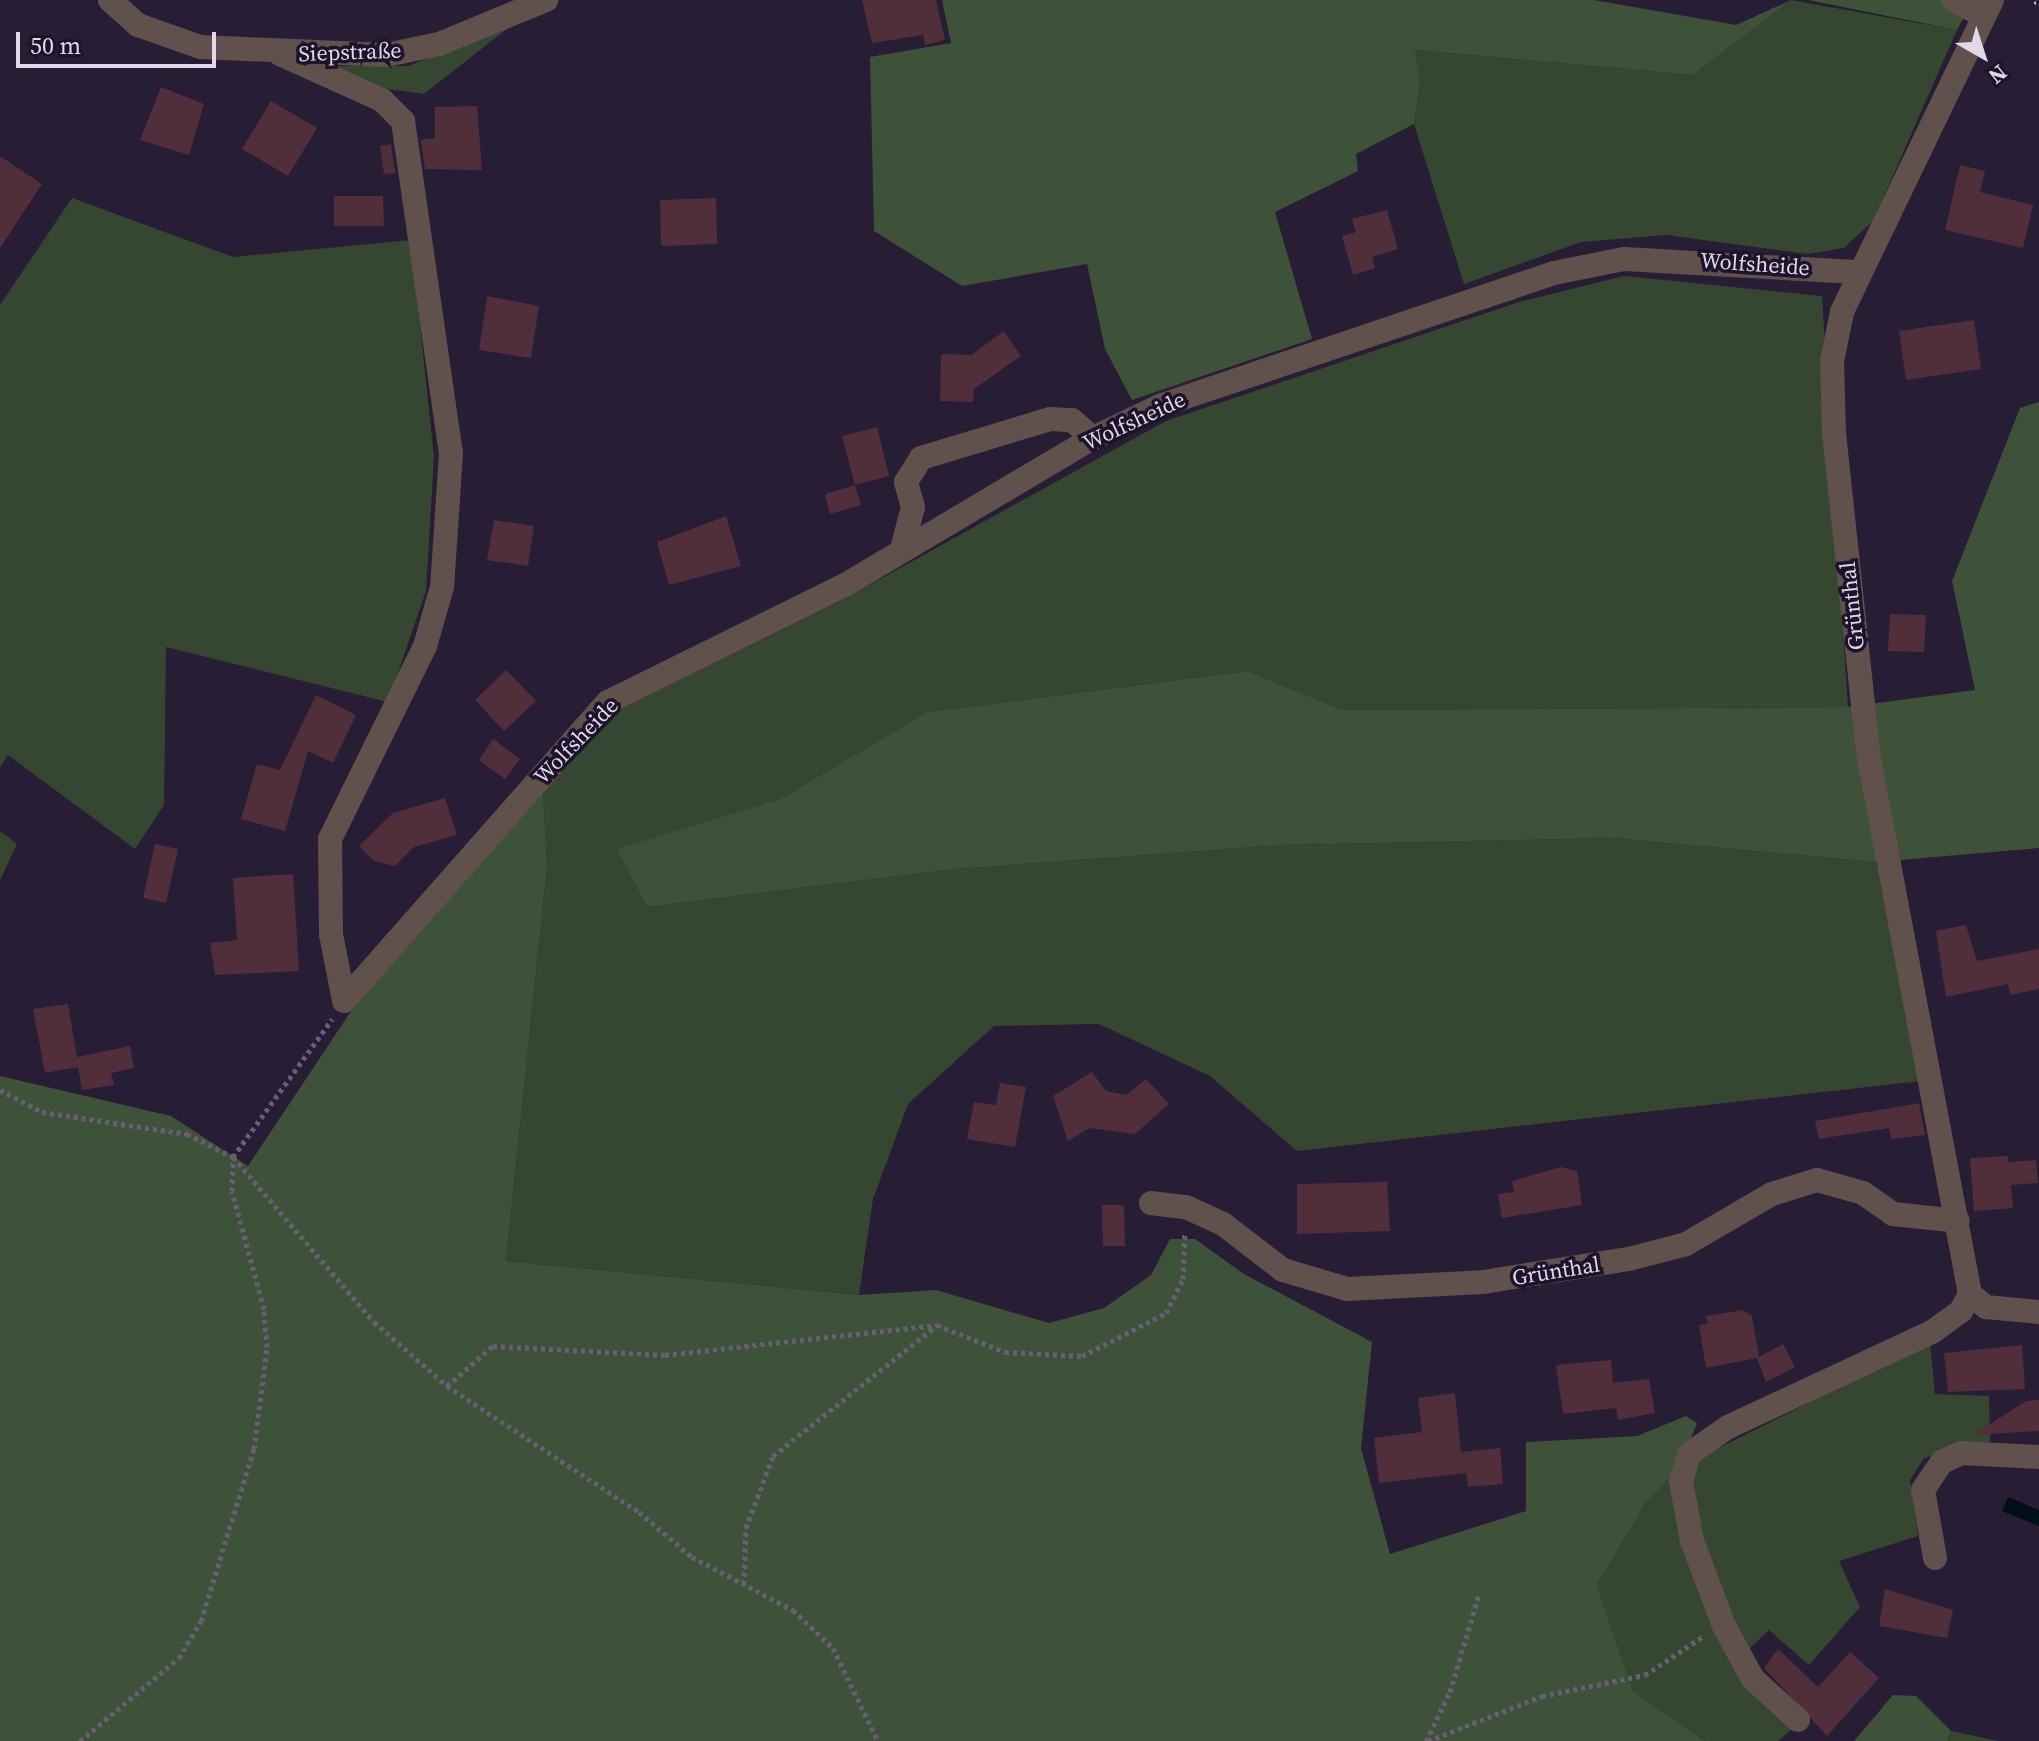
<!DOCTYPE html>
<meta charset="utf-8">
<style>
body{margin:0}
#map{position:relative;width:2039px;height:1741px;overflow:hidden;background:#271d35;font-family:"Source Serif 4",serif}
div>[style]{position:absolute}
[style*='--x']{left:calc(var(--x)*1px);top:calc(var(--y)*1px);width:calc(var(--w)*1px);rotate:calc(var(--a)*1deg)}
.green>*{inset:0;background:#354731}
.forest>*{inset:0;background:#3d5238}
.water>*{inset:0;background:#001018}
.building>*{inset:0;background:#502f3b}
.path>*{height:5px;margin-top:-2.5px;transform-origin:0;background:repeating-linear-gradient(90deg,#675f74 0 4px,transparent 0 8px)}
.minor>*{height:24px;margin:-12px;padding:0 12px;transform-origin:12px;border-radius:12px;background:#61514c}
.rail>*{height:9px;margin-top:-4.5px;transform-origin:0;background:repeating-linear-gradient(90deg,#1d132b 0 18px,#c5bfd0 0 36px);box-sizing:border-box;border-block:2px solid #c5bfd0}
span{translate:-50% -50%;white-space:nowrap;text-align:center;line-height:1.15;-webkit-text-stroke:7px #1d132b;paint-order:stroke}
.street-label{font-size:22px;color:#dfd9e9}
.north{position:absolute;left:1943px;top:16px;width:80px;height:80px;-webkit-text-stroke:6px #1d132b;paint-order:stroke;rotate:141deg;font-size:22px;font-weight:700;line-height:32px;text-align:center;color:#dfd9e9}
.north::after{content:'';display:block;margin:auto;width:28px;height:36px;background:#dfd9e9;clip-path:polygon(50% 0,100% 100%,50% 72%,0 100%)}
.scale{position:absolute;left:16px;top:32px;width:200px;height:36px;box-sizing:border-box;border:4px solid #dfd9e9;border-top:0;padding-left:10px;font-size:24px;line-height:28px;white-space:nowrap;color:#dfd9e9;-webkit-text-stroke:6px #1d132b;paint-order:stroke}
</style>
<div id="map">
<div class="green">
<i style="clip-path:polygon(1791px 0,1957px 30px,1873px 221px,1844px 248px,1807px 254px,1666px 235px,1581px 242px,1464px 284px,1414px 124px,1420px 84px,1414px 50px,1693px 75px)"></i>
<i style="clip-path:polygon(508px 28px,424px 94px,380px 88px,333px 66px,408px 66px)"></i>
<i style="clip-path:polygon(72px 198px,233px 257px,411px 240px,434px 457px,426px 591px,388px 702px,166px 647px,164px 805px,135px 849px,8px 755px,0 767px,0 305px)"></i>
<i style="clip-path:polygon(1624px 276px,1822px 296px,1848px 707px,1341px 710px,1248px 671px,927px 712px,780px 799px,618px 850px,647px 907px,956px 869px,1283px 845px,1613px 838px,1876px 862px,1921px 1081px,1297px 1151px,1210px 1076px,1099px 1024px,994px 1026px,908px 1104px,873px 1199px,859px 1295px,506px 1261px,547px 867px,543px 790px,610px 714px,842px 600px,1166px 421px,1519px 302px)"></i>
<i style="clip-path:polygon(0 831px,17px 844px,0 880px)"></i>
<i style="clip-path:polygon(1930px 1342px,1935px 1394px,1989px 1396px,1990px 1442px,1924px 1458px,1910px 1480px,1918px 1536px,1839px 1561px,1860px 1607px,1809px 1665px,1769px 1630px,1732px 1665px,1793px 1728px,1778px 1741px,1705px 1741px,1633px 1691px,1597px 1585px,1645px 1504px,1679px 1468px)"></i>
<i style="clip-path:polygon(1951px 1731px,1999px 1741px,1947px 1741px)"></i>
</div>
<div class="forest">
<i style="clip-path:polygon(942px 0,1594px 0,1736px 25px,1791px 0,1693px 75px,1415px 50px,1420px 84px,1414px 124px,1356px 154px,1358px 171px,1275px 212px,1312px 339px,1132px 400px,1105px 349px,1087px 264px,962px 286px,874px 231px,870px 57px,951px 43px)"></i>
<i style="clip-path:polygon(1808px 0,1973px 0,1957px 30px)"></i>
<i style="clip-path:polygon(2039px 402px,2039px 848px,1876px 862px,1613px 838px,1283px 845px,956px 869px,647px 907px,617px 849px,780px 799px,927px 712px,1248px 671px,1342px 710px,1848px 707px,1975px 690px,1952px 581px,2020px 408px)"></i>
<i style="clip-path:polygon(543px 790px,547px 867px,506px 1261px,859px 1295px,936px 1290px,1049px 1323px,1104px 1308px,1151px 1275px,1170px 1239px,1195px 1239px,1244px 1274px,1372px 1342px,1361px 1448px,1390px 1554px,1526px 1511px,1526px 1442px,1637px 1436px,1686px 1416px,1697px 1423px,1679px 1468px,1645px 1504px,1597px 1585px,1633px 1691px,1705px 1741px,0 1741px,0 1076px,171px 1116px,248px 1166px,351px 1011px)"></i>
<i style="clip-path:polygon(1893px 1695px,1916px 1696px,1951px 1731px,1947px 1741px,1854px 1741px)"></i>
</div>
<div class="water">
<i style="clip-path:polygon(2008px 1497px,2039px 1510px,2039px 1526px,2002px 1511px)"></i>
</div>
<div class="building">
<i style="clip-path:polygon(862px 0,936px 0,945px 40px,925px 45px,923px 35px,872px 43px)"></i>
<i style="clip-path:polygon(161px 87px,204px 104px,189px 155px,140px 140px)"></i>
<i style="clip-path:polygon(271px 101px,317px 128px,288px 176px,242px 149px)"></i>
<i style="clip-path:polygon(477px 106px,482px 170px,425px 169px,421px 140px,435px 138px,435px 107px)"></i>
<i style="clip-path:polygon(391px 144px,395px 173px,384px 174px,380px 146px)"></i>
<i style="clip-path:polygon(0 156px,42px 184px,0 248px)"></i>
<i style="clip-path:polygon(1960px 165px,1985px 171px,1980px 192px,2033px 205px,2023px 248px,1945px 230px)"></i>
<i style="clip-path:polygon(334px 196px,383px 196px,384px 226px,334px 226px)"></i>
<i style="clip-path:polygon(716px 198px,717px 244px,661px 246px,660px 200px)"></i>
<i style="clip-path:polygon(1387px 210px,1398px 249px,1372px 257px,1375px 268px,1353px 275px,1342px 236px,1356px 232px,1352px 219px)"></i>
<i style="clip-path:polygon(487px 296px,539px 306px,531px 358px,479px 350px)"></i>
<i style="clip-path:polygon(1974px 320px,1981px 369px,1906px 380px,1899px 331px)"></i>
<i style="clip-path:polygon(1004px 331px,1021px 356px,974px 389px,973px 402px,940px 401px,941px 354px,971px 355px)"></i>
<i style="clip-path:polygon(877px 427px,889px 476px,855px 485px,842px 436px)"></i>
<i style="clip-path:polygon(855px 485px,861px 505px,830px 514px,825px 494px)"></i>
<i style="clip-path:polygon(726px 516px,741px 566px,669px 585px,657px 542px)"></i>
<i style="clip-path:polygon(494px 520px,534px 526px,528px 566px,487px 560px)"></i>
<i style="clip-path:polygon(1890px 614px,1926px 615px,1924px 652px,1888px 651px)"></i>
<i style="clip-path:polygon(506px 670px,536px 701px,504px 731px,475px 700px)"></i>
<i style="clip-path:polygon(316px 695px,356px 715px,333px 763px,308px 751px,285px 831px,241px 819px,257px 764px,280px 770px)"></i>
<i style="clip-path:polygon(493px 739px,520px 759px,505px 779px,479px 760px)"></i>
<i style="clip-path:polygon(445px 798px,457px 835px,414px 847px,395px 866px,374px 861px,359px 846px,393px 813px)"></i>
<i style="clip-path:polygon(155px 844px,178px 849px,166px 903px,143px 898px)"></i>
<i style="clip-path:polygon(293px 874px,299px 971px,215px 975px,210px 943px,237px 940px,233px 878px)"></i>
<i style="clip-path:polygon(1966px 925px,1977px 961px,2039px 949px,2039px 989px,2010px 995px,2008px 984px,1946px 997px,1936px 931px)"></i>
<i style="clip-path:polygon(68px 1004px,77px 1057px,130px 1046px,134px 1068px,111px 1073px,114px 1085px,82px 1090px,78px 1067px,45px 1073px,33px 1009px)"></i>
<i style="clip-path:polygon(1092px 1072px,1106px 1091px,1126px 1095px,1146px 1079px,1169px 1104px,1135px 1134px,1089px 1128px,1068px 1141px,1053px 1096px)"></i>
<i style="clip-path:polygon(1000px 1083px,1026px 1087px,1015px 1147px,967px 1139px,974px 1102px,996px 1105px)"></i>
<i style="clip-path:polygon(1919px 1103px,1925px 1135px,1891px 1139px,1889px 1128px,1819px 1139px,1815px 1121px)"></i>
<i style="clip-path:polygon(2008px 1156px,2008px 1162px,2036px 1160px,2038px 1183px,2011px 1185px,2013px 1208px,1974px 1211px,1970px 1158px)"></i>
<i style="clip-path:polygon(1561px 1167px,1577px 1171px,1582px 1205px,1502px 1218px,1498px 1194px,1514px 1192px,1512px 1181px)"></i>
<i style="clip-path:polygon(1387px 1182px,1390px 1231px,1297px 1234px,1297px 1184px)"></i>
<i style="clip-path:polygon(1102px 1205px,1124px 1205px,1125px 1246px,1103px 1246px)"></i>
<i style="clip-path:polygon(1743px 1310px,1752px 1316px,1759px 1357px,1783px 1344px,1795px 1367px,1766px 1382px,1757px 1358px,1706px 1368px,1699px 1325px,1708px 1324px,1706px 1316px)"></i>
<i style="clip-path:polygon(2022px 1345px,2025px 1389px,1948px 1392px,1944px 1353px)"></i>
<i style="clip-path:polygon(1611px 1360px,1613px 1383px,1649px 1379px,1655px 1413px,1618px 1420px,1616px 1408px,1563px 1414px,1556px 1365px)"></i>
<i style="clip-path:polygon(1455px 1393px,1461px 1452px,1500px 1448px,1503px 1484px,1468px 1487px,1466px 1473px,1379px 1483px,1374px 1438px,1422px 1432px,1418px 1398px)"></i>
<i style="clip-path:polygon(2039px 1400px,2039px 1431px,1973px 1435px,2026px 1401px)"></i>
<i style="clip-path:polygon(1885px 1589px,1953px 1610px,1947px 1638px,1879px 1626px)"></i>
<i style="clip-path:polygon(1778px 1649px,1818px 1687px,1850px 1652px,1879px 1678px,1827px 1736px,1764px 1668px)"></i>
</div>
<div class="path">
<i style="--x:0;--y:1090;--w:47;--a:27.6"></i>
<i style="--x:42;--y:1112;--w:147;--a:8.6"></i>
<i style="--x:187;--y:1134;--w:51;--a:26.6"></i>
<i style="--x:233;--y:1157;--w:217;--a:49.5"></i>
<i style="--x:374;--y:1322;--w:97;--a:41.2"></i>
<i style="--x:447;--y:1386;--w:230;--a:33.3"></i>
<i style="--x:639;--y:1512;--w:70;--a:40.3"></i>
<i style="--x:692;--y:1557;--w:114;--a:27.7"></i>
<i style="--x:793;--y:1610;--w:55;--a:43.5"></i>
<i style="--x:833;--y:1648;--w:103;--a:64.2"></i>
<i style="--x:447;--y:1386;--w:61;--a:-41"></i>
<i style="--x:493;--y:1346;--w:172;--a:3"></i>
<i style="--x:665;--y:1355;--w:274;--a:-6.3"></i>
<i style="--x:937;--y:1325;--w:73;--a:21.7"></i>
<i style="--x:1005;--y:1352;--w:77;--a:3"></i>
<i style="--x:1082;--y:1356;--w:94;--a:-27.1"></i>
<i style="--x:1166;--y:1313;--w:38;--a:-63"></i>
<i style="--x:1183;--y:1279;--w:47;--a:-87.6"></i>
<i style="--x:744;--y:1584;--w:56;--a:-88"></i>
<i style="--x:746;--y:1528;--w:77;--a:-69.4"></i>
<i style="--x:773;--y:1456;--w:208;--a:-38.6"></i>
<i style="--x:80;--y:1741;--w:129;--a:-40"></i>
<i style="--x:179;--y:1658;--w:43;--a:-59.3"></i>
<i style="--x:201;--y:1621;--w:180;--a:-72.9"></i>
<i style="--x:254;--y:1449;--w:103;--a:-82.7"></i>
<i style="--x:267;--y:1347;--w:38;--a:-95"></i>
<i style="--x:264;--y:1309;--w:122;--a:-105.2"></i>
<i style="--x:232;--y:1191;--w:34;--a:-88"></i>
<i style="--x:233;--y:1157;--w:170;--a:-54.3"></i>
<i style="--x:1426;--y:1741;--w:55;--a:-63.9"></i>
<i style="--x:1450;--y:1692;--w:102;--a:-73.5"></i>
<i style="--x:1428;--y:1741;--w:123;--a:-21.5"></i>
<i style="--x:1542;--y:1696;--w:105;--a:-11.5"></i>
<i style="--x:1645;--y:1675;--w:72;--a:-33.7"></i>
</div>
<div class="minor">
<i style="--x:110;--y:0;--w:38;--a:42"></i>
<i style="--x:138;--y:25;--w:66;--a:19.5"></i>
<i style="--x:200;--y:47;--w:186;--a:2.5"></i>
<i style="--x:386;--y:55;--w:54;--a:-11.7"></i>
<i style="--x:439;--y:44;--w:116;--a:-22.4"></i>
<i style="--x:1953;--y:0;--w:34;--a:27"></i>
<i style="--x:1992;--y:0;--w:346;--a:115.7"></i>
<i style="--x:1842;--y:312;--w:50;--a:101.5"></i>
<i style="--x:1832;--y:361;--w:72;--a:88.4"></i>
<i style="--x:1834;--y:433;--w:327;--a:83.9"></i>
<i style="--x:1869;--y:758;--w:545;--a:79.33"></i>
<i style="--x:1970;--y:1294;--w:21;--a:39"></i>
<i style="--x:1986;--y:1307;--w:53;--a:5.4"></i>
<i style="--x:280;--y:54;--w:112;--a:24.3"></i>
<i style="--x:382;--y:100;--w:30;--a:45"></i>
<i style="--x:403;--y:121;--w:335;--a:81.8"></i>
<i style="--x:451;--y:453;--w:134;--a:93.8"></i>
<i style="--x:442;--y:587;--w:61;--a:106.1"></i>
<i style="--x:425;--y:646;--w:215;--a:116.2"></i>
<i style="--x:330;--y:839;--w:95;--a:89.4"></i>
<i style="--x:331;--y:934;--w:68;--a:79"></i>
<i style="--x:344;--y:1001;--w:399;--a:-48.6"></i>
<i style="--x:608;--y:702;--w:264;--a:-26.3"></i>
<i style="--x:845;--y:585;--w:288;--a:-30.7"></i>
<i style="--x:1093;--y:438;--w:76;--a:-25.6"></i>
<i style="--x:1162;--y:405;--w:414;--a:-18.6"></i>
<i style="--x:1554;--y:273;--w:71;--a:-11.3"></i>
<i style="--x:1624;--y:259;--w:236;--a:3.2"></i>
<i style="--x:902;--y:549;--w:43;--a:-75.3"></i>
<i style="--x:913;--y:507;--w:26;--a:-106"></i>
<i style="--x:906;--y:482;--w:28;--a:-58"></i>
<i style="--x:921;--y:458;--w:135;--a:-16.8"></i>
<i style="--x:1050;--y:419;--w:22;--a:3"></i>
<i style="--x:1072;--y:420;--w:28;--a:41"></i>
<i style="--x:1151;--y:1203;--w:35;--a:7"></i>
<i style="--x:1186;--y:1207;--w:41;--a:24.7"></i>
<i style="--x:1223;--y:1224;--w:76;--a:37.5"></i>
<i style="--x:1283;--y:1270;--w:67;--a:16.5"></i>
<i style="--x:1347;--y:1289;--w:136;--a:-2.9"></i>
<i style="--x:1483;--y:1282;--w:148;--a:-9"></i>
<i style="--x:1629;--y:1259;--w:59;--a:-14.7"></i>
<i style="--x:1686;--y:1244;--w:99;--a:-30.2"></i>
<i style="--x:1772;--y:1194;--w:47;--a:-17.3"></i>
<i style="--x:1817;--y:1180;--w:48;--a:15.8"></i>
<i style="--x:1863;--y:1193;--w:37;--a:35"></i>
<i style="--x:1893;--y:1214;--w:65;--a:6.1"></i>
<i style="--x:1935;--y:1558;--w:69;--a:-100"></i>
<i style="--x:1923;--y:1490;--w:34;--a:-56"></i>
<i style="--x:1942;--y:1462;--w:21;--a:-25"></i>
<i style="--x:1961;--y:1453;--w:78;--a:2.9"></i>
<i style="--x:1798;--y:1720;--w:61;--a:-137.7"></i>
<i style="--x:1753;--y:1679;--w:60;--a:-118.7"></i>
<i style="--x:1724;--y:1626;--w:91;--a:-110.6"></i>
<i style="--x:1692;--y:1541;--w:61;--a:-100.4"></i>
<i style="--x:1681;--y:1481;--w:28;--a:-73"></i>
<i style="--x:1689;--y:1454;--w:47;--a:-34.7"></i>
<i style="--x:1728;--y:1427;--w:225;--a:-25"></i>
<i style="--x:1932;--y:1332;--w:36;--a:-36"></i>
<i style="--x:1961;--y:1311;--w:19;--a:-62"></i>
</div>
<div class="rail">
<i style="--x:2038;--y:0;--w:3;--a:72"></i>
</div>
<div class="street-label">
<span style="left:350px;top:52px;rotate:-2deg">Siepstraße</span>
<span style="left:1755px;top:264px;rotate:4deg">Wolfsheide</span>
<span style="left:1134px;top:421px;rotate:-25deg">Wolfsheide</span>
<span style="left:1852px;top:606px;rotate:-96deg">Grünthal</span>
<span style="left:576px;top:741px;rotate:-46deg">Wolfsheide</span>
<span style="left:1556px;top:1271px;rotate:-9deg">Grünthal</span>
</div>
<div class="north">N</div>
<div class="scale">50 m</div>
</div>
